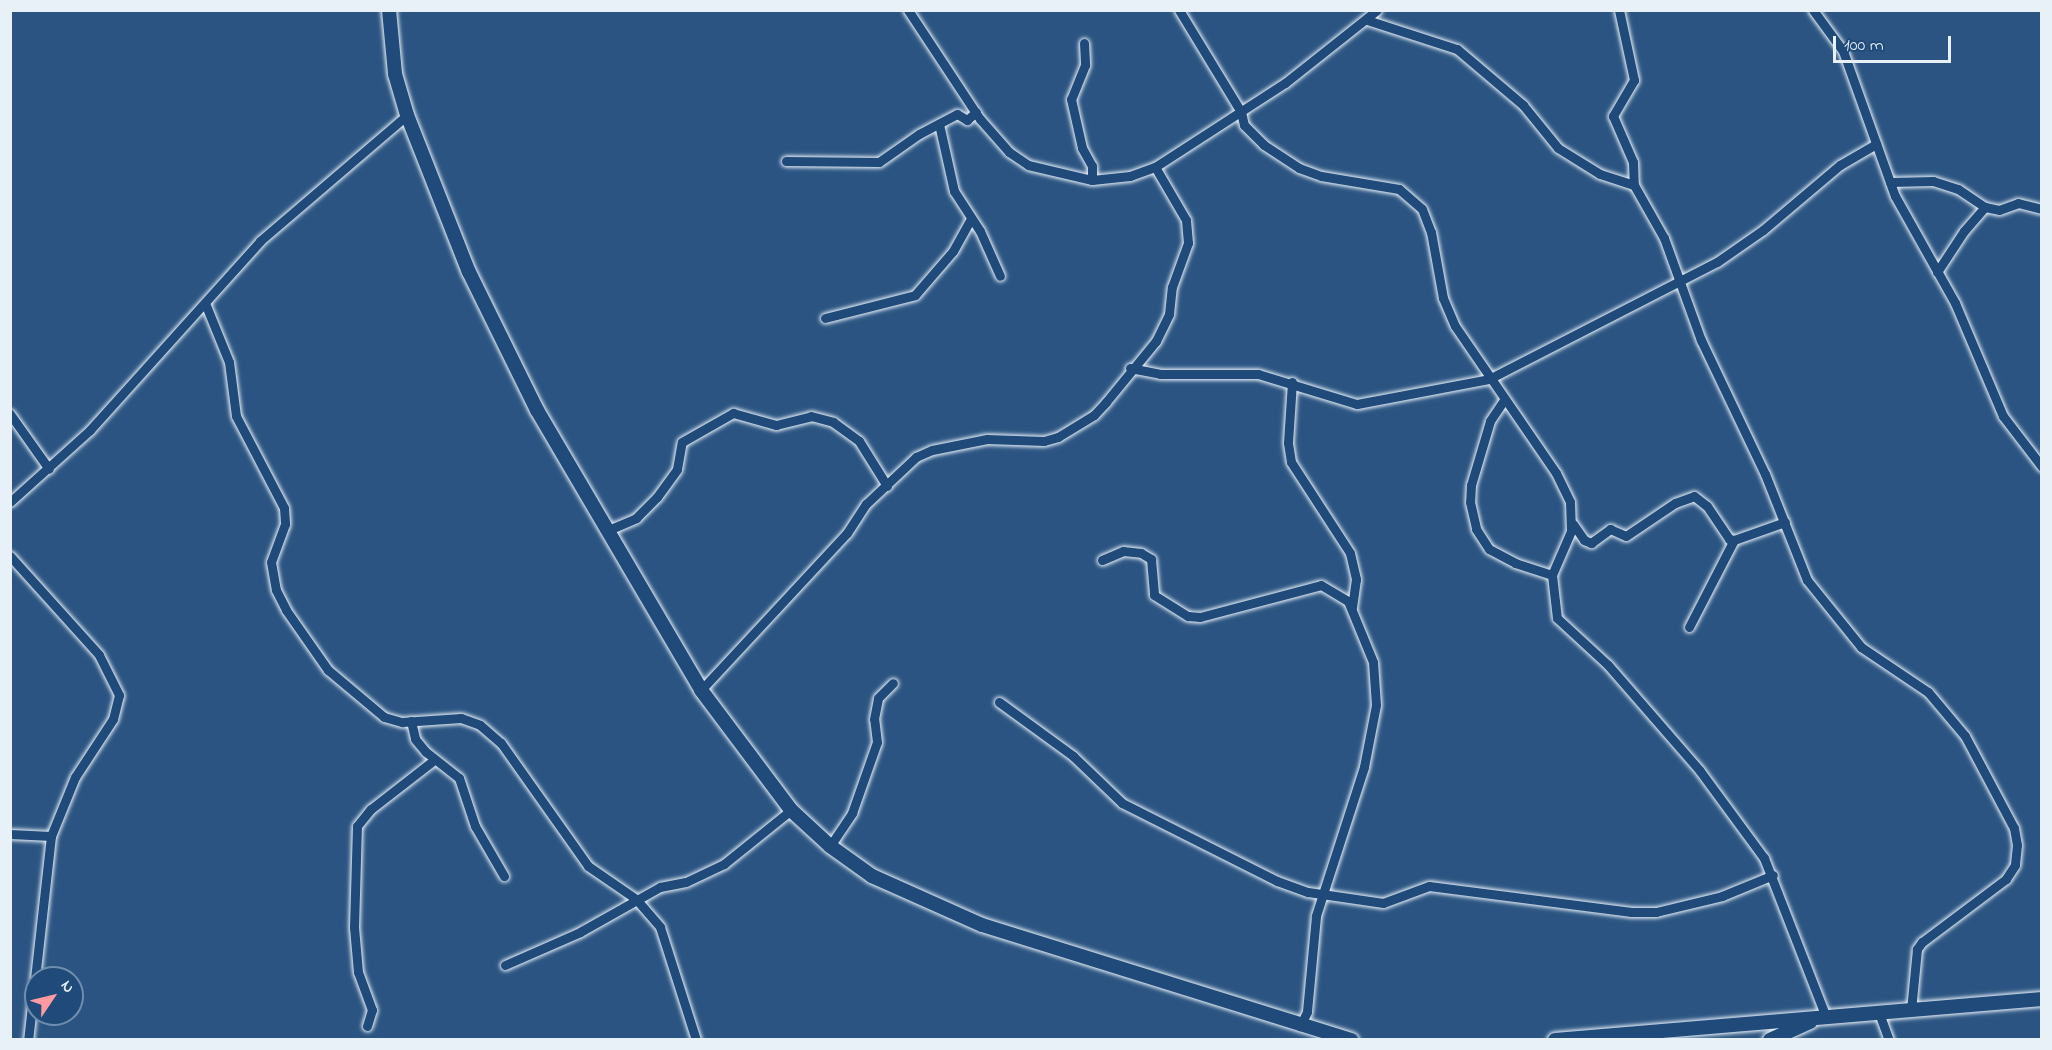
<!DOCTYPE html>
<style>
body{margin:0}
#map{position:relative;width:2052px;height:1050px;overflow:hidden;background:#2b5482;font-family:"Indie Flower",sans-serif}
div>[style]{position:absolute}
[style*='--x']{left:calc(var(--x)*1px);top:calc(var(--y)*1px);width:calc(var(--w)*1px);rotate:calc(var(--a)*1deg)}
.roads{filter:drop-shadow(0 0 2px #e8f1f8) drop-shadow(0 0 2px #e8f1f8)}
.street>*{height:9px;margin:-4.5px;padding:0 4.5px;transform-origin:4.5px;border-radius:4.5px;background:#1f4a7a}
.secondary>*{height:14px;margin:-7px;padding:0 7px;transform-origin:7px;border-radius:7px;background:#1f4a7a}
span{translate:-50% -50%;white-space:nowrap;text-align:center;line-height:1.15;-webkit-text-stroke:4.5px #1f4a7a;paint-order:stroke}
.frame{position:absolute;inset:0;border:12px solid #e8f1f8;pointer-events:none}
.north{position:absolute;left:24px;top:966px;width:60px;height:60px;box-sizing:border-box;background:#1f4a7a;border:2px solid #6f8dac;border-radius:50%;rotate:55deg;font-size:16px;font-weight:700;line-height:24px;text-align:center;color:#e8f1f8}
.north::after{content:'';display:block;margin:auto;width:21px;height:27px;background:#ff9aa2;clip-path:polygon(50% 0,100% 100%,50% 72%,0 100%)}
.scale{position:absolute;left:1833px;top:36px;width:118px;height:27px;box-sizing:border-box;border:3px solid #e8f1f8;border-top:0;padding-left:8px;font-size:18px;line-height:21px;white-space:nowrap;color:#e8f1f8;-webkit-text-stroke:4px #1f4a7a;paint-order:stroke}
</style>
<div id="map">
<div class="roads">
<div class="street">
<i style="--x:908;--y:10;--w:131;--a:56.6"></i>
<i style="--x:980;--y:119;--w:44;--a:48.7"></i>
<i style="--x:1009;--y:152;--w:23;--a:34"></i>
<i style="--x:1028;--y:165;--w:66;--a:13.2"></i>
<i style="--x:1092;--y:180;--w:38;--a:-6"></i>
<i style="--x:1130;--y:176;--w:27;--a:-20"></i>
<i style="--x:1155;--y:167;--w:155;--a:-32.9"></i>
<i style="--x:1285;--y:83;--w:117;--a:-38.4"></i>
<i style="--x:1179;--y:10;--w:119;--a:58.7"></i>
<i style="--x:1241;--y:112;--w:13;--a:77"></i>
<i style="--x:1244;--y:125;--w:28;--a:45"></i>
<i style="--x:1264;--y:145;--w:42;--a:33.3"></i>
<i style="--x:1299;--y:168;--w:23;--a:20"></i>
<i style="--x:1321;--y:176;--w:79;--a:9.5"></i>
<i style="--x:1399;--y:189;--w:30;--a:41"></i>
<i style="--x:1422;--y:209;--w:25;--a:69"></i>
<i style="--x:1431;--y:232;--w:67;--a:79.7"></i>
<i style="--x:1443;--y:298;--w:30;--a:67"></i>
<i style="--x:1455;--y:326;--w:178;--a:55.5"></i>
<i style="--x:1556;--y:473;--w:32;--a:64"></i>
<i style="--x:1570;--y:502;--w:29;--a:88"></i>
<i style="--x:1571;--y:531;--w:48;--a:113.4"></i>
<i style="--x:1552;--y:575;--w:43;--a:83.4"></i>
<i style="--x:1557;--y:618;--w:69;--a:42.7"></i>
<i style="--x:1608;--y:665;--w:140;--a:49"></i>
<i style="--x:1700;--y:771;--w:108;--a:53.7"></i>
<i style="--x:1764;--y:858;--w:171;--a:68.7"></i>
<i style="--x:1619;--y:10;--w:72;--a:77.9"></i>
<i style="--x:1634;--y:80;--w:42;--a:120.3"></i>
<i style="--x:1613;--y:116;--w:50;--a:66.5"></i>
<i style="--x:1633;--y:162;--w:23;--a:88"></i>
<i style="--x:1634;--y:185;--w:61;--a:60.5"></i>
<i style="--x:1664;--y:238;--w:109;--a:70.1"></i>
<i style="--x:1701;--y:340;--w:148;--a:64.5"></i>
<i style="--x:1765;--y:474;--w:114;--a:68.4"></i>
<i style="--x:1807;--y:580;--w:86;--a:51.1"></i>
<i style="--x:1861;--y:647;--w:81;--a:33.9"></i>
<i style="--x:1928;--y:692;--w:57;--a:49.9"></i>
<i style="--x:1965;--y:736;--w:104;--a:62"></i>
<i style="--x:2014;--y:828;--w:17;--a:80"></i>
<i style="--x:2017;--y:845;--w:20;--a:96"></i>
<i style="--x:2015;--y:865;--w:17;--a:123"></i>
<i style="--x:2006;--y:879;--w:105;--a:143.1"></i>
<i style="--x:1922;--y:942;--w:9;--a:126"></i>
<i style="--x:1917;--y:949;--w:61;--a:95.6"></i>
<i style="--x:1813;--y:10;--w:51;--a:53.8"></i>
<i style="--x:1843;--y:51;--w:154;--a:70.3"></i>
<i style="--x:1895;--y:196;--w:123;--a:60.7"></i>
<i style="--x:1955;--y:303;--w:123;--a:67"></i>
<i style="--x:2003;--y:416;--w:64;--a:52.6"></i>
<i style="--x:1367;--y:20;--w:95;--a:17.9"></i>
<i style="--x:1457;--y:49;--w:87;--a:40.3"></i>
<i style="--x:1523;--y:105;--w:55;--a:50.9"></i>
<i style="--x:1558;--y:148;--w:49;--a:31.8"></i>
<i style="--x:1600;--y:174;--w:36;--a:18"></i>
<i style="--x:1084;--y:43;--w:22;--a:87"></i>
<i style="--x:1085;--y:65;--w:37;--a:112"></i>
<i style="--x:1071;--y:99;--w:50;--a:77.3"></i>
<i style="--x:1082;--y:148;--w:21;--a:61"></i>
<i style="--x:1092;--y:166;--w:14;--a:90"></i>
<i style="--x:939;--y:124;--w:69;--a:77.4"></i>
<i style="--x:954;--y:191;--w:48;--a:57"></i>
<i style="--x:980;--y:231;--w:49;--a:66"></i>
<i style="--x:786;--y:161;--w:93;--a:0.6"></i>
<i style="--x:879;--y:162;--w:49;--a:-35"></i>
<i style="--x:919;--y:134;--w:43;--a:-27.8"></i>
<i style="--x:957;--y:114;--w:12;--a:31"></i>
<i style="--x:967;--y:120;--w:12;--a:-42"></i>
<i style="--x:1890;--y:182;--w:43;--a:-1.3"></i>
<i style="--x:1933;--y:181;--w:26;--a:18"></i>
<i style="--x:1958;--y:189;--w:32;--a:34"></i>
<i style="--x:1985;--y:207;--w:14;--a:12"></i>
<i style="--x:1999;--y:210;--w:20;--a:-20"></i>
<i style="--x:2018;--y:203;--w:25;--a:14"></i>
<i style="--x:1937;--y:272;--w:49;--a:-56.6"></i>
<i style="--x:1964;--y:231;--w:32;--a:-49"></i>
<i style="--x:205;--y:303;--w:64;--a:67.9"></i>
<i style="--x:229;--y:362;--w:54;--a:82.6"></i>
<i style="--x:236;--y:416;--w:104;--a:62.4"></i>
<i style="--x:284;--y:508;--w:16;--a:86"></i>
<i style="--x:285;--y:524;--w:40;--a:110.2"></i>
<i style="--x:271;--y:562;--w:28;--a:80"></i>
<i style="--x:276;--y:590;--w:22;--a:63"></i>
<i style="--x:286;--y:610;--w:73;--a:55"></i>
<i style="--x:328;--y:670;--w:73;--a:40"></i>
<i style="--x:384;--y:717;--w:19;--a:16"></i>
<i style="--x:402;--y:722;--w:59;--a:-3.9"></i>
<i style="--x:461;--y:718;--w:20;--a:20"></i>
<i style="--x:480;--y:725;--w:28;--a:41"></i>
<i style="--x:501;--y:743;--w:151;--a:54.7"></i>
<i style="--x:588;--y:866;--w:58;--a:34.5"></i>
<i style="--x:636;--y:899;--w:37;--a:49"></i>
<i style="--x:660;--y:927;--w:119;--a:72.3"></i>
<i style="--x:825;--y:318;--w:93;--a:-14.3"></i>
<i style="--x:915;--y:295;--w:58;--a:-49.2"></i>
<i style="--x:953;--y:251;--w:37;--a:-61"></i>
<i style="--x:1130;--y:368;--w:31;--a:11"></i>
<i style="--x:1160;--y:374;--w:98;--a:0"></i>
<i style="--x:1258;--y:374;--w:103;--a:16.9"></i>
<i style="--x:1357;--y:404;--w:134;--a:-10.7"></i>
<i style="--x:1489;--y:379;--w:256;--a:-27.2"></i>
<i style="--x:1717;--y:262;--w:56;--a:-34.8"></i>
<i style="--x:1763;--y:230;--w:101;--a:-40.2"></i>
<i style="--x:1840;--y:165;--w:42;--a:-30.3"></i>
<i style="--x:1292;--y:382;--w:61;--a:93.8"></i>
<i style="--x:1288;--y:443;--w:19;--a:81"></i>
<i style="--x:1291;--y:462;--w:108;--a:57"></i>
<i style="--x:1350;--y:553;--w:27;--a:77"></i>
<i style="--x:1356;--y:579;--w:30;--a:98"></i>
<i style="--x:1504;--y:400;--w:25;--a:124"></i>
<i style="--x:1490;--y:421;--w:67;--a:106.5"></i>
<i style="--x:1471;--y:485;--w:17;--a:93"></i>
<i style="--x:1470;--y:502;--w:28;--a:77"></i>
<i style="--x:1476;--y:529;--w:24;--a:57"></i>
<i style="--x:1489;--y:549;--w:30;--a:28"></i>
<i style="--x:1515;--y:563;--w:39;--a:18"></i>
<i style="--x:10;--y:414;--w:67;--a:54.7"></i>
<i style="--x:10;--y:502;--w:108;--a:-42"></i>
<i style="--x:90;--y:430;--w:254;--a:-48"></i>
<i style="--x:260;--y:241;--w:194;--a:-40.6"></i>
<i style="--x:1573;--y:524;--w:19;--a:55"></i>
<i style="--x:1584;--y:540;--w:8;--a:23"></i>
<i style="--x:1591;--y:543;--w:24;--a:-36"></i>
<i style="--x:1610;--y:529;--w:17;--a:24"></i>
<i style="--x:1626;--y:536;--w:59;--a:-34"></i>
<i style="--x:1675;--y:503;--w:20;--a:-20"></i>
<i style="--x:1694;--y:496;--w:16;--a:38"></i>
<i style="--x:1707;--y:506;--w:40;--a:56"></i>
<i style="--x:1729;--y:539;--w:5;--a:11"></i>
<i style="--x:606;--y:531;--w:33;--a:-23"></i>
<i style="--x:636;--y:518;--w:30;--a:-45"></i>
<i style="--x:657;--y:497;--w:34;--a:-54"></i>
<i style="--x:677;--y:469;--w:27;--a:-80"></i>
<i style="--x:682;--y:442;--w:59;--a:-29.6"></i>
<i style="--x:733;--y:413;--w:45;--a:15.6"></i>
<i style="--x:776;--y:425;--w:36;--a:-14"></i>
<i style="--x:811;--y:416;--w:23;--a:15"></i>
<i style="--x:833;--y:422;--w:32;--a:36"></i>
<i style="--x:859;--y:441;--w:53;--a:58.1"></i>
<i style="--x:10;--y:556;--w:133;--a:48"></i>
<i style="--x:99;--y:655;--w:45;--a:63.4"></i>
<i style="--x:119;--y:695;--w:25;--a:104"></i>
<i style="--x:113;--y:719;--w:69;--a:123.2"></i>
<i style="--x:75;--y:777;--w:64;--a:112.1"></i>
<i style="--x:51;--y:836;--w:205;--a:96.4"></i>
<i style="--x:1102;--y:560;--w:23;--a:-23"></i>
<i style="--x:1123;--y:551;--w:18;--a:6"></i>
<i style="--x:1141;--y:553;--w:12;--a:31"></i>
<i style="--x:1151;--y:559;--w:36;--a:85"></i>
<i style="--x:1154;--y:595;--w:40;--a:32"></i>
<i style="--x:1188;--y:616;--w:12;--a:5"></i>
<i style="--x:1200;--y:617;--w:125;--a:-14.8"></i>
<i style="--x:1321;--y:585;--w:31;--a:31"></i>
<i style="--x:1348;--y:601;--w:66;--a:67.7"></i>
<i style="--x:1373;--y:662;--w:43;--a:86"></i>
<i style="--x:1376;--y:705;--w:63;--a:101"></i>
<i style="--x:1364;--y:767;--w:157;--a:107.9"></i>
<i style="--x:1316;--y:916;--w:96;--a:95.4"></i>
<i style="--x:1307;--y:1012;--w:16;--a:117"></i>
<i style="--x:1689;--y:627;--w:98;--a:-62.7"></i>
<i style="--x:1734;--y:540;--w:54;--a:-19.4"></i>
<i style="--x:701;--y:690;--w:214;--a:-47.1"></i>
<i style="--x:847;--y:533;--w:35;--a:-57"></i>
<i style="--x:866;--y:504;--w:69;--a:-43.2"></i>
<i style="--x:916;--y:457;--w:17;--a:-24"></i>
<i style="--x:932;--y:450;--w:56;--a:-11.3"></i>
<i style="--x:987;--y:439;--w:57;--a:2"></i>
<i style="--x:1044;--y:441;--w:15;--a:-16"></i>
<i style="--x:1058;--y:437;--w:42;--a:-31.4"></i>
<i style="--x:1094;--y:415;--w:18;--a:-47"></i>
<i style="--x:1106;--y:402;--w:79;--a:-50.7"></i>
<i style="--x:1156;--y:341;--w:30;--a:-64"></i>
<i style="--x:1169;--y:314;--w:27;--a:-84"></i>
<i style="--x:1172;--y:287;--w:47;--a:-70"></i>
<i style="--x:1188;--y:243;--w:23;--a:-95"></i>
<i style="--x:1186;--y:220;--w:61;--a:-120.3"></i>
<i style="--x:999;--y:702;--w:92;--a:36.1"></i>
<i style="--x:1073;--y:756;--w:68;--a:43.8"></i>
<i style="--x:1122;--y:803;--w:174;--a:26.7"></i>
<i style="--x:1277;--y:881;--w:33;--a:20"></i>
<i style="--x:1308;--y:892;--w:76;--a:8.3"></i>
<i style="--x:1383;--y:903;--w:49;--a:-20.3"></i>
<i style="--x:1429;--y:886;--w:204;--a:7.3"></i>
<i style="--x:1631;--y:912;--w:25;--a:0"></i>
<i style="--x:1656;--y:912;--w:68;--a:-13.6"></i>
<i style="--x:1722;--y:896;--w:55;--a:-22.4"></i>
<i style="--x:411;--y:721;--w:18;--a:77"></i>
<i style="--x:415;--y:739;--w:17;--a:50"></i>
<i style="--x:426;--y:752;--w:42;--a:38.2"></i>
<i style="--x:459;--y:778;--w:51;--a:71.6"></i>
<i style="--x:475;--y:826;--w:58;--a:59.9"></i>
<i style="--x:10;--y:834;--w:41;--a:2.8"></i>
<i style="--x:830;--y:846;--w:40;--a:-56"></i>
<i style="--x:852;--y:813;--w:75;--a:-70.6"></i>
<i style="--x:877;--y:742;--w:23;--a:-97"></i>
<i style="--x:874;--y:719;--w:21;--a:-79"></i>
<i style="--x:878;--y:698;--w:21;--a:-45"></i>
<i style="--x:505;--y:965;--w:82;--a:-23.7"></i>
<i style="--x:580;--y:932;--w:92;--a:-29.4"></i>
<i style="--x:660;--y:887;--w:26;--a:-11"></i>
<i style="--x:686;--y:882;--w:42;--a:-25.3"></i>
<i style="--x:724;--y:864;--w:86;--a:-38.9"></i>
<i style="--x:1879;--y:1013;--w:29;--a:70"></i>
<i style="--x:367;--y:1026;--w:17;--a:-73"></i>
<i style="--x:372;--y:1010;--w:40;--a:-110.2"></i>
<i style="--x:358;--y:972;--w:45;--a:-95.1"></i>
<i style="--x:354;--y:927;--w:101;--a:-88.3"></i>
<i style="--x:357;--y:826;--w:22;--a:-51"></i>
<i style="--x:371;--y:809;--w:80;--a:-37.9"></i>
</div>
<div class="secondary">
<i style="--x:389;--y:10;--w:64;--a:84.6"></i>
<i style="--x:395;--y:74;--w:43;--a:73.7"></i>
<i style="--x:407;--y:115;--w:169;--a:68.5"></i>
<i style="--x:469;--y:272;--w:154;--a:63.8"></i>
<i style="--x:537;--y:410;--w:324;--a:59.6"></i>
<i style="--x:701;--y:690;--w:150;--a:53.1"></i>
<i style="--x:791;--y:810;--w:53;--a:42.7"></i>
<i style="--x:830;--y:846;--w:52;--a:35.5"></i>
<i style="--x:872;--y:876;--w:120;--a:24"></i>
<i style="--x:982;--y:925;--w:387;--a:17.3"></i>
<i style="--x:1555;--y:1040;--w:489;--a:-4.8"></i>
<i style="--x:1770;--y:1040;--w:44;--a:-24.2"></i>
</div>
</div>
<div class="frame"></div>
<div class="north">N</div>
<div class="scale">100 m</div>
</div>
